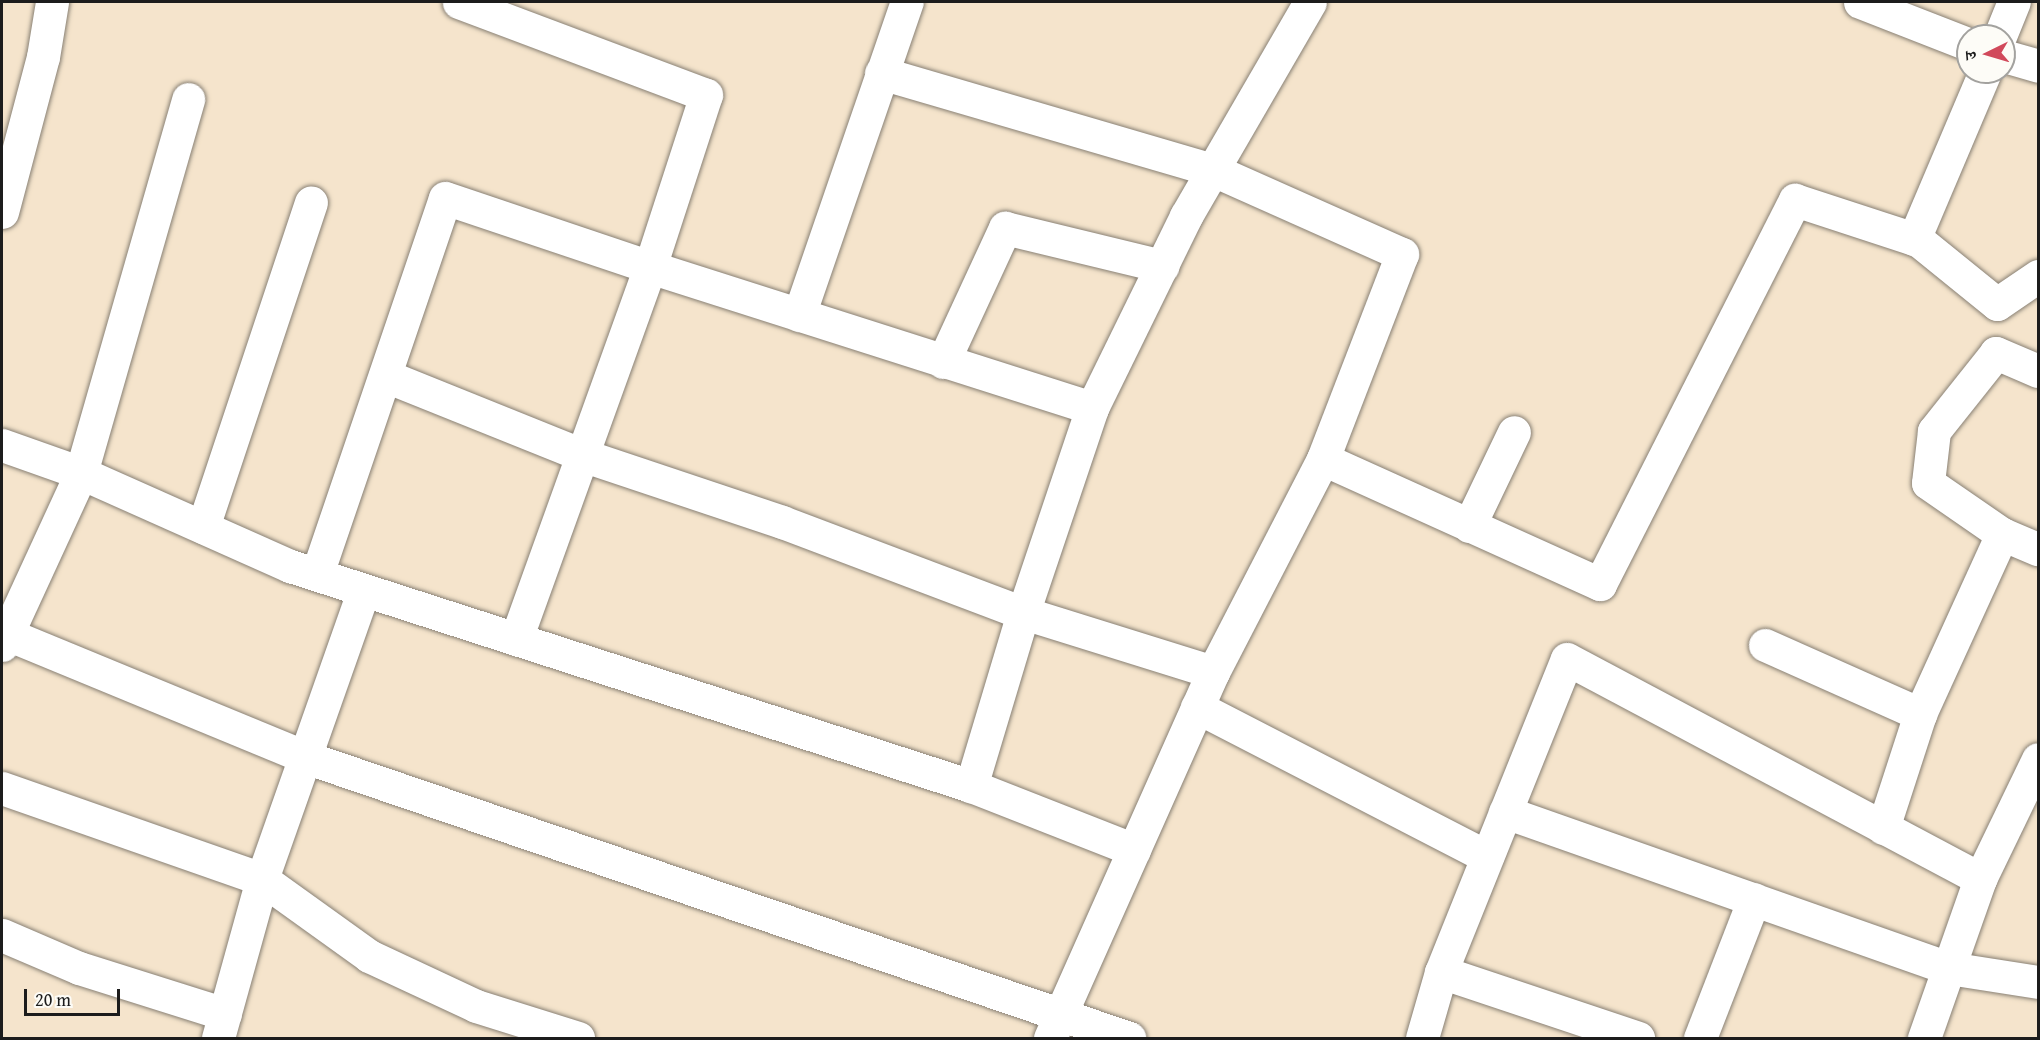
<!DOCTYPE html>
<meta charset="utf-8">
<style>
body{margin:0}
#map{position:relative;width:2040px;height:1040px;overflow:hidden;background:#f5e4cc;font-family:"Gentium Book Plus","Noto Serif Devanagari",serif}
div>[style]{position:absolute}
[style*='--x']{left:calc(var(--x)*1px);top:calc(var(--y)*1px);width:calc(var(--w)*1px);rotate:calc(var(--a)*1deg)}
.roads{filter:drop-shadow(0 0 2px #888074) drop-shadow(0 0 2px #888074)}
.minor>*{height:33px;margin:-16.5px;padding:0 16.5px;transform-origin:16.5px;border-radius:16.5px;background:#fff}
span{translate:-50% -50%;white-space:nowrap;text-align:center;line-height:1.15;-webkit-text-stroke:5px #fdfcf7;paint-order:stroke}
.frame{position:absolute;inset:0;border:3px solid #1c1c1c;pointer-events:none}
.north{position:absolute;left:1956px;top:24px;width:60px;height:60px;box-sizing:border-box;background:#fdfcf7;border:2px solid #a3a29f;border-radius:50%;rotate:265deg;font-size:16px;font-weight:700;line-height:24px;text-align:center;color:#1c1c1c}
.north::after{content:'';display:block;margin:auto;width:21px;height:27px;background:#d1495b;clip-path:polygon(50% 0,100% 100%,50% 72%,0 100%)}
.scale{position:absolute;left:24px;top:989px;width:96px;height:27px;box-sizing:border-box;border:3px solid #1c1c1c;border-top:0;padding-left:8px;font-size:18px;line-height:21px;white-space:nowrap;color:#1c1c1c;-webkit-text-stroke:4px #fdfcf7;paint-order:stroke}
</style>
<div id="map">
<div class="roads">
<div class="minor">
<i style="--x:1860;--y:2;--w:116;--a:21.3"></i>
<i style="--x:2000;--y:36;--w:37;--a:-68"></i>
<i style="--x:2004;--y:56;--w:35;--a:16"></i>
<i style="--x:881;--y:73;--w:346;--a:16.3"></i>
<i style="--x:1213;--y:170;--w:207;--a:24"></i>
<i style="--x:1402;--y:254;--w:220;--a:111.1"></i>
<i style="--x:1323;--y:459;--w:240;--a:117.3"></i>
<i style="--x:2;--y:212;--w:160;--a:-75.2"></i>
<i style="--x:43;--y:57;--w:56;--a:-80.7"></i>
<i style="--x:1913;--y:236;--w:108;--a:39"></i>
<i style="--x:1997;--y:304;--w:50;--a:-34.3"></i>
<i style="--x:799;--y:315;--w:331;--a:-71"></i>
<i style="--x:943;--y:362;--w:148;--a:-65.2"></i>
<i style="--x:1005;--y:228;--w:162;--a:13.6"></i>
<i style="--x:2038;--y:371;--w:46;--a:-156.8"></i>
<i style="--x:1996;--y:353;--w:100;--a:128.5"></i>
<i style="--x:1934;--y:431;--w:52;--a:96.6"></i>
<i style="--x:1928;--y:483;--w:90;--a:34.6"></i>
<i style="--x:2002;--y:534;--w:39;--a:23"></i>
<i style="--x:386;--y:376;--w:214;--a:21.9"></i>
<i style="--x:585;--y:456;--w:208;--a:18.5"></i>
<i style="--x:782;--y:522;--w:258;--a:20.7"></i>
<i style="--x:1023;--y:613;--w:181;--a:106.7"></i>
<i style="--x:971;--y:786;--w:175;--a:21.4"></i>
<i style="--x:2;--y:445;--w:84;--a:19.5"></i>
<i style="--x:81;--y:473;--w:389;--a:-74"></i>
<i style="--x:1323;--y:459;--w:304;--a:24.3"></i>
<i style="--x:1600;--y:584;--w:431;--a:-63.1"></i>
<i style="--x:1795;--y:200;--w:125;--a:18.1"></i>
<i style="--x:1914;--y:239;--w:181;--a:-67"></i>
<i style="--x:1469;--y:526;--w:104;--a:-64.4"></i>
<i style="--x:203;--y:527;--w:342;--a:-71.6"></i>
<i style="--x:317;--y:574;--w:397;--a:-71.2"></i>
<i style="--x:445;--y:198;--w:216;--a:18.6"></i>
<i style="--x:650;--y:267;--w:181;--a:-72"></i>
<i style="--x:706;--y:95;--w:264;--a:-159.4"></i>
<i style="--x:2;--y:632;--w:328;--a:22.4"></i>
<i style="--x:305;--y:757;--w:871;--a:18.83"></i>
<i style="--x:516;--y:639;--w:395;--a:-70.2"></i>
<i style="--x:650;--y:267;--w:464;--a:17.7"></i>
<i style="--x:2;--y:645;--w:189;--a:-65.3"></i>
<i style="--x:81;--y:473;--w:229;--a:24"></i>
<i style="--x:290;--y:566;--w:716;--a:17.9"></i>
<i style="--x:1765;--y:645;--w:170;--a:24"></i>
<i style="--x:1197;--y:707;--w:326;--a:27.3"></i>
<i style="--x:2;--y:788;--w:275;--a:19.3"></i>
<i style="--x:262;--y:879;--w:132;--a:35.7"></i>
<i style="--x:369;--y:956;--w:118;--a:25"></i>
<i style="--x:476;--y:1006;--w:107;--a:17.4"></i>
<i style="--x:1505;--y:812;--w:471;--a:19.4"></i>
<i style="--x:1949;--y:968;--w:90;--a:8.9"></i>
<i style="--x:1883;--y:828;--w:120;--a:-72"></i>
<i style="--x:1920;--y:714;--w:198;--a:-65.5"></i>
<i style="--x:1980;--y:879;--w:133;--a:-64.2"></i>
<i style="--x:2;--y:935;--w:84;--a:23.2"></i>
<i style="--x:79;--y:968;--w:153;--a:17.5"></i>
<i style="--x:1441;--y:972;--w:208;--a:18.5"></i>
<i style="--x:218;--y:1038;--w:165;--a:-74.5"></i>
<i style="--x:262;--y:879;--w:306;--a:-70.6"></i>
<i style="--x:1050;--y:1038;--w:401;--a:-66"></i>
<i style="--x:1213;--y:672;--w:199;--a:-162.7"></i>
<i style="--x:1023;--y:613;--w:216;--a:-71.4"></i>
<i style="--x:1092;--y:408;--w:214;--a:-63.9"></i>
<i style="--x:1186;--y:216;--w:247;--a:-59.9"></i>
<i style="--x:1422;--y:1038;--w:69;--a:-73.9"></i>
<i style="--x:1441;--y:972;--w:337;--a:-68.1"></i>
<i style="--x:1567;--y:659;--w:468;--a:28"></i>
<i style="--x:1980;--y:879;--w:169;--a:109.4"></i>
<i style="--x:1700;--y:1038;--w:149;--a:-68.8"></i>
</div>
</div>
<div class="frame"></div>
<div class="north">उ</div>
<div class="scale">20 m</div>
</div>
